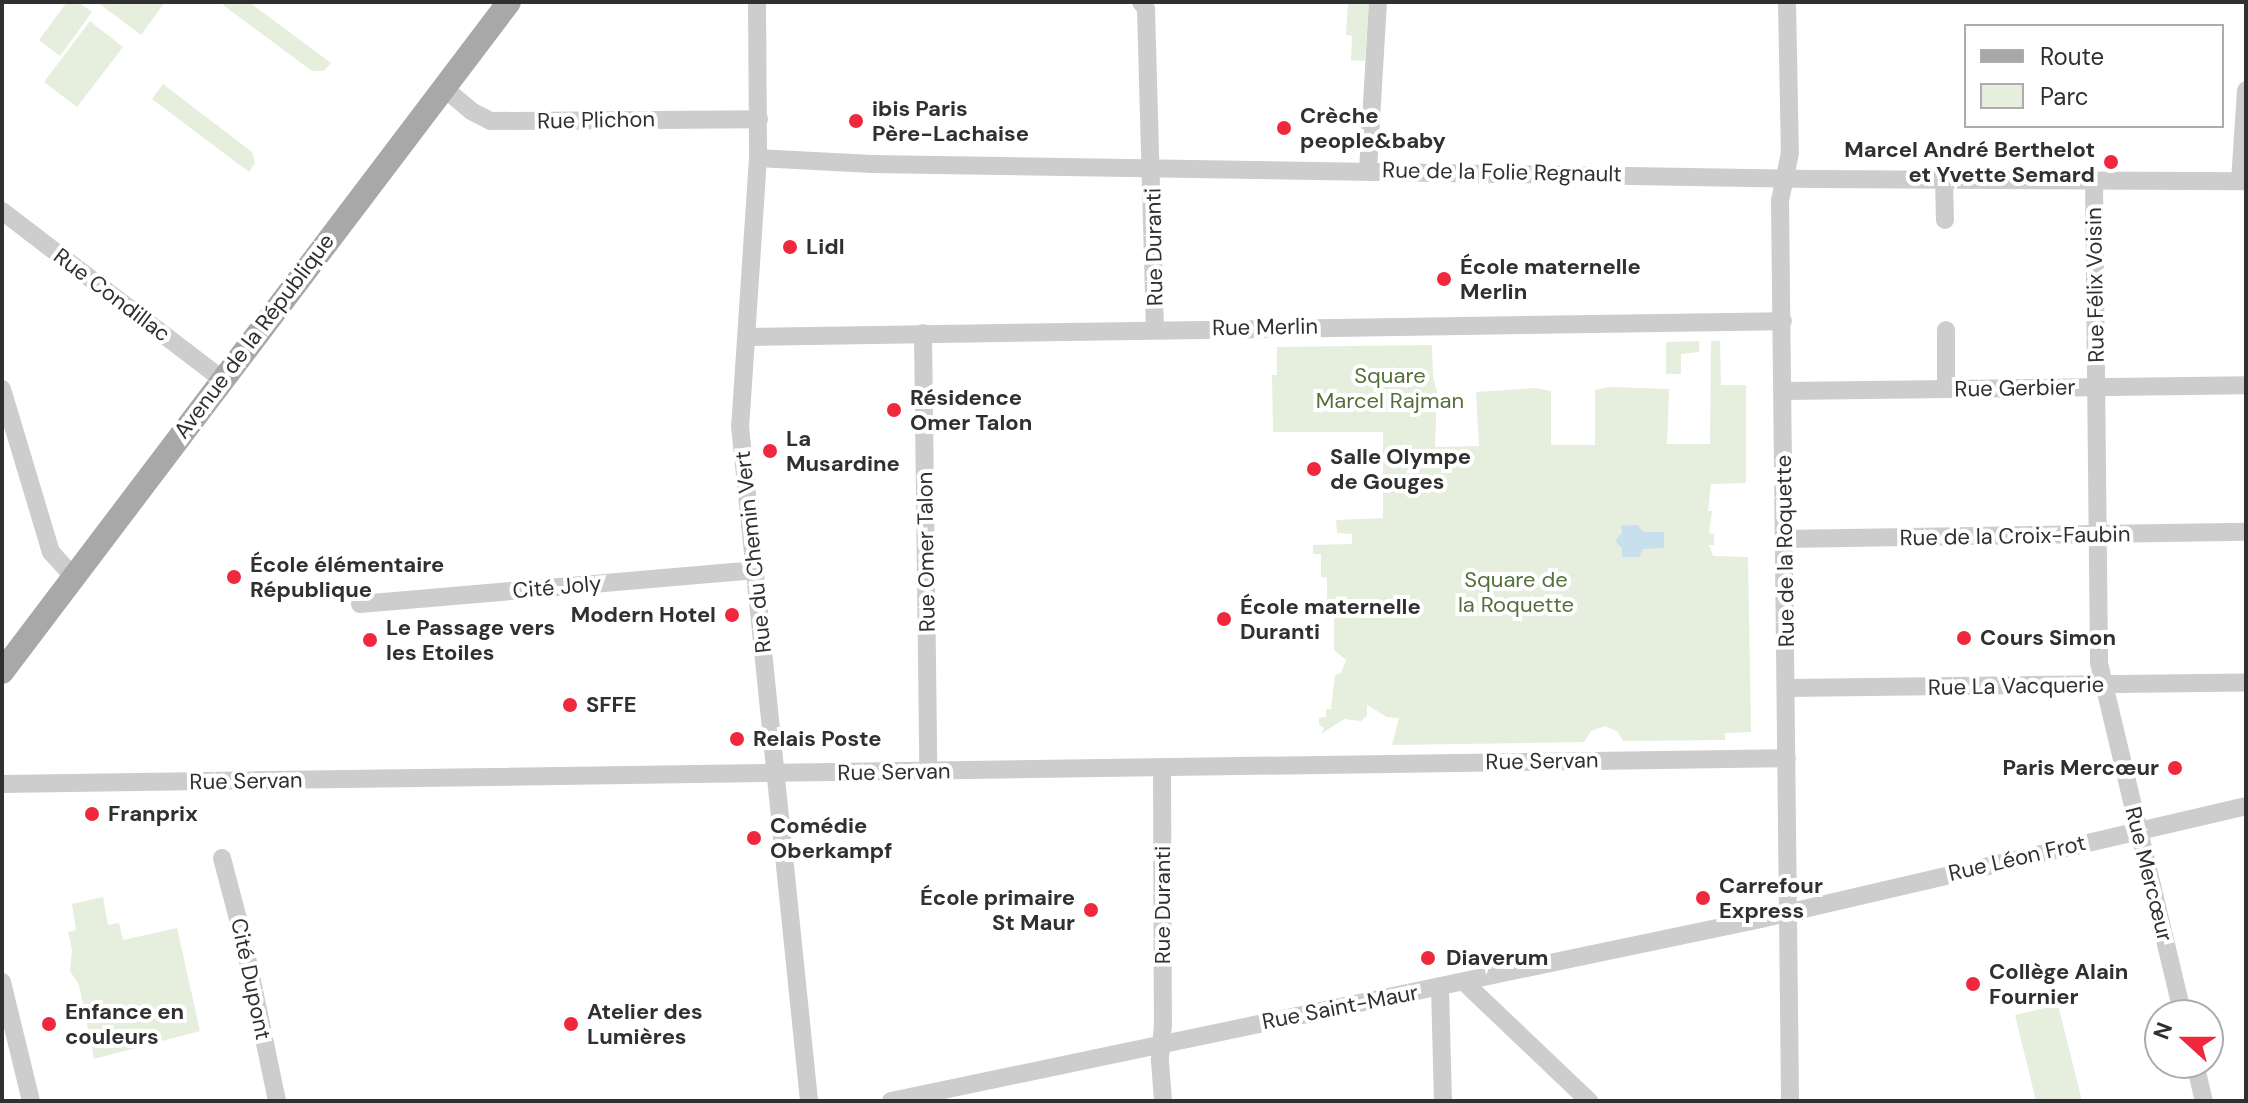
<!DOCTYPE html>
<meta charset="utf-8">
<style>
body{margin:0}
#map{position:relative;width:2248px;height:1103px;overflow:hidden;background:#fff;font-family:"DM Sans",sans-serif}
div>[style]{position:absolute}
[style*='--x']{left:calc(var(--x)*1px);top:calc(var(--y)*1px);width:calc(var(--w)*1px);rotate:calc(var(--a)*1deg)}
.green>*{inset:0;background:#e6eedd}
.water>*{inset:0;background:#c8e0ee}
.minor>*{height:18px;margin:-9px;padding:0 9px;transform-origin:9px;border-radius:9px;background:#cdcdcd}
.major>*{height:24px;margin:-12px;padding:0 12px;transform-origin:12px;border-radius:12px;background:#a8a8a8}
.dots>*{width:22px;height:22px;translate:-50% -50%;box-sizing:border-box;border:4px solid #fff;border-radius:50%}
span{translate:-50% -50%;white-space:nowrap;text-align:center;line-height:1.15;-webkit-text-stroke:8px #fff;paint-order:stroke}
.poi-label{font-size:22px;color:#303030;font-weight:700}
.left{translate:0 -50%;text-align:left}
.right{translate:-100% -50%;text-align:right}
.street-label{font-size:22px;color:#303030}
.park-label{font-size:22px;color:#546f3a}
.frame{position:absolute;inset:0;border:4px solid #303030;pointer-events:none}
.legend{position:absolute;left:1964px;top:24px;width:260px;height:104px;box-sizing:border-box;background:#fff;border:2px solid #acacac;margin:0;padding:10px 14px;list-style:none;font-size:24px;color:#303030}
.legend li{display:flex;align-items:center;gap:16px;height:40px}
.legend b{width:40px;border:2px solid #acacac}
.north{position:absolute;left:2144px;top:999px;width:80px;height:80px;box-sizing:border-box;background:#fff;border:2px solid #acacac;border-radius:50%;rotate:291deg;font-size:22px;font-weight:700;line-height:32px;text-align:center;color:#303030}
.north::after{content:'';display:block;margin:auto;width:28px;height:36px;background:#f0283d;clip-path:polygon(50% 0,100% 100%,50% 72%,0 100%)}
</style>
<div id="map">
<div class="green">
<i style="clip-path:polygon(67px 2px,78px 2px,92px 12px,60px 56px,39px 40px)"></i>
<i style="clip-path:polygon(97px 2px,165px 2px,141px 35px)"></i>
<i style="clip-path:polygon(225px 2px,249px 2px,331px 63px,324px 71px,312px 71px,223px 5px)"></i>
<i style="clip-path:polygon(1348px 2px,1369px 2px,1365px 61px,1351px 60px,1352px 36px,1346px 35px)"></i>
<i style="clip-path:polygon(90px 21px,123px 47px,77px 107px,44px 82px)"></i>
<i style="clip-path:polygon(163px 84px,252px 152px,255px 163px,249px 172px,152px 99px)"></i>
<i style="clip-path:polygon(1699px 341px,1699px 352px,1681px 354px,1681px 374px,1666px 374px,1666px 342px)"></i>
<i style="clip-path:polygon(1711px 341px,1720px 341px,1721px 385px,1746px 385px,1746px 483px,1711px 484px,1708px 511px,1712px 511px,1709px 533px,1714px 534px,1714px 545px,1709px 545px,1713px 556px,1748px 557px,1751px 732px,1725px 733px,1725px 740px,1623px 741px,1618px 732px,1605px 726px,1591px 731px,1584px 742px,1392px 745px,1399px 718px,1387px 717px,1367px 705px,1367px 716px,1361px 721px,1344px 719px,1321px 734px,1324px 728px,1319px 725px,1319px 718px,1326px 717px,1326px 709px,1331px 709px,1335px 675px,1341px 673px,1346px 660px,1334px 650px,1334px 610px,1327px 610px,1327px 578px,1321px 577px,1321px 554px,1313px 554px,1313px 545px,1352px 544px,1352px 534px,1337px 533px,1336px 520px,1383px 518px,1383px 432px,1273px 432px,1272px 375px,1277px 375px,1277px 347px,1432px 345px,1433px 377px,1437px 392px,1435px 447px,1479px 446px,1476px 392px,1536px 388px,1551px 391px,1551px 445px,1595px 445px,1595px 390px,1610px 387px,1669px 389px,1667px 444px,1710px 444px)"></i>
<i style="clip-path:polygon(103px 897px,108px 925px,119px 923px,123px 940px,177px 928px,200px 1031px,94px 1059px,79px 985px,70px 971px,72px 950px,68px 932px,76px 930px,72px 904px)"></i>
<i style="clip-path:polygon(2058px 1005px,2082px 1101px,2036px 1101px,2015px 1015px)"></i>
</div>
<div class="water">
<i style="clip-path:polygon(1638px 525px,1643px 532px,1664px 532px,1664px 548px,1643px 549px,1639px 557px,1622px 557px,1622px 548px,1615px 541px,1622px 533px,1621px 526px)"></i>
</div>
<div class="minor">
<i style="--x:757;--y:2;--w:156;--a:89.6"></i>
<i style="--x:758;--y:158;--w:269;--a:93.8"></i>
<i style="--x:740;--y:426;--w:679;--a:84.16"></i>
<i style="--x:1141;--y:2;--w:9;--a:54"></i>
<i style="--x:1146;--y:9;--w:319;--a:88.4"></i>
<i style="--x:1787;--y:2;--w:151;--a:88.9"></i>
<i style="--x:1790;--y:153;--w:49;--a:101.8"></i>
<i style="--x:1780;--y:201;--w:900;--a:89.36"></i>
<i style="--x:444;--y:88;--w:35;--a:40"></i>
<i style="--x:471;--y:111;--w:22;--a:27"></i>
<i style="--x:491;--y:121;--w:268;--a:-0.4"></i>
<i style="--x:758;--y:158;--w:114;--a:3"></i>
<i style="--x:872;--y:164;--w:942;--a:0.91"></i>
<i style="--x:1814;--y:179;--w:432;--a:0.3"></i>
<i style="--x:1368;--y:170;--w:168;--a:-86.6"></i>
<i style="--x:1944;--y:180;--w:40;--a:88.6"></i>
<i style="--x:2094;--y:181;--w:482;--a:89.4"></i>
<i style="--x:2099;--y:663;--w:362;--a:76.6"></i>
<i style="--x:2240;--y:181;--w:91;--a:-86.2"></i>
<i style="--x:2;--y:211;--w:277;--a:37.4"></i>
<i style="--x:1946;--y:330;--w:59;--a:90"></i>
<i style="--x:923;--y:333;--w:437;--a:89.3"></i>
<i style="--x:747;--y:337;--w:1036;--a:-0.88"></i>
<i style="--x:2;--y:389;--w:170;--a:73.3"></i>
<i style="--x:51;--y:552;--w:31;--a:48"></i>
<i style="--x:1783;--y:391;--w:463;--a:-0.7"></i>
<i style="--x:1784;--y:539;--w:462;--a:-0.9"></i>
<i style="--x:360;--y:604;--w:395;--a:-4.9"></i>
<i style="--x:1787;--y:688;--w:459;--a:-0.7"></i>
<i style="--x:1162;--y:767;--w:257;--a:89.8"></i>
<i style="--x:1163;--y:1024;--w:37;--a:95"></i>
<i style="--x:1160;--y:1061;--w:40;--a:85.7"></i>
<i style="--x:2;--y:784;--w:1785;--a:-0.83"></i>
<i style="--x:222;--y:858;--w:83;--a:75.3"></i>
<i style="--x:243;--y:938;--w:167;--a:78.2"></i>
<i style="--x:2;--y:982;--w:122;--a:76.3"></i>
<i style="--x:1464;--y:982;--w:173;--a:43.6"></i>
<i style="--x:1440;--y:987;--w:114;--a:88.5"></i>
<i style="--x:2195;--y:1063;--w:39;--a:77"></i>
<i style="--x:891;--y:1101;--w:889;--a:-11.82"></i>
<i style="--x:1761;--y:919;--w:498;--a:-13.1"></i>
</div>
<div class="major">
<i style="--x:2;--y:672;--w:840;--a:-52.88"></i>
</div>
<div class="dots">
<i style="left:856px;top:121px;background:#f0283d"></i>
<i style="left:1284px;top:128px;background:#f0283d"></i>
<i style="left:2111px;top:162px;background:#f0283d"></i>
<i style="left:790px;top:247px;background:#f0283d"></i>
<i style="left:1444px;top:279px;background:#f0283d"></i>
<i style="left:894px;top:410px;background:#f0283d"></i>
<i style="left:770px;top:451px;background:#f0283d"></i>
<i style="left:1314px;top:469px;background:#f0283d"></i>
<i style="left:234px;top:577px;background:#f0283d"></i>
<i style="left:732px;top:615px;background:#f0283d"></i>
<i style="left:1224px;top:619px;background:#f0283d"></i>
<i style="left:1964px;top:638px;background:#f0283d"></i>
<i style="left:370px;top:640px;background:#f0283d"></i>
<i style="left:570px;top:705px;background:#f0283d"></i>
<i style="left:737px;top:739px;background:#f0283d"></i>
<i style="left:2175px;top:768px;background:#f0283d"></i>
<i style="left:92px;top:814px;background:#f0283d"></i>
<i style="left:754px;top:838px;background:#f0283d"></i>
<i style="left:1703px;top:898px;background:#f0283d"></i>
<i style="left:1091px;top:910px;background:#f0283d"></i>
<i style="left:1428px;top:958px;background:#f0283d"></i>
<i style="left:1973px;top:984px;background:#f0283d"></i>
<i style="left:49px;top:1024px;background:#f0283d"></i>
<i style="left:571px;top:1024px;background:#f0283d"></i>
</div>
<div class="poi-label">
<span class="left" style="left:872px;top:121px">ibis Paris<br>Père-Lachaise</span>
<span class="left" style="left:1300px;top:128px">Crèche<br>people&amp;baby</span>
<span class="right" style="left:2095px;top:162px">Marcel André Berthelot<br>et Yvette Semard</span>
<span class="left" style="left:806px;top:247px">Lidl</span>
<span class="left" style="left:1460px;top:279px">École maternelle<br>Merlin</span>
<span class="left" style="left:910px;top:410px">Résidence<br>Omer Talon</span>
<span class="left" style="left:786px;top:451px">La<br>Musardine</span>
<span class="left" style="left:1330px;top:469px">Salle Olympe<br>de Gouges</span>
<span class="left" style="left:250px;top:577px">École élémentaire<br>République</span>
<span class="left" style="left:1240px;top:619px">École maternelle<br>Duranti</span>
<span class="right" style="left:716px;top:615px">Modern Hotel</span>
<span class="left" style="left:386px;top:640px">Le Passage vers<br>les Etoiles</span>
<span class="left" style="left:1980px;top:638px">Cours Simon</span>
<span class="left" style="left:586px;top:705px">SFFE</span>
<span class="left" style="left:753px;top:739px">Relais Poste</span>
<span class="right" style="left:2159px;top:768px">Paris Mercœur</span>
<span class="left" style="left:108px;top:814px">Franprix</span>
<span class="left" style="left:770px;top:838px">Comédie<br>Oberkampf</span>
<span class="left" style="left:1719px;top:898px">Carrefour<br>Express</span>
<span class="right" style="left:1075px;top:910px">École primaire<br>St Maur</span>
<span class="left" style="left:1446px;top:958px">Diaverum</span>
<span class="left" style="left:1989px;top:984px">Collège Alain<br>Fournier</span>
<span class="left" style="left:65px;top:1024px">Enfance en<br>couleurs</span>
<span class="left" style="left:587px;top:1024px">Atelier des<br>Lumières</span>
</div>
<div class="street-label">
<span style="left:596px;top:120px;rotate:-1deg">Rue Plichon</span>
<span style="left:1502px;top:172px;rotate:1deg">Rue de la Folie Regnault</span>
<span style="left:1154px;top:247px;rotate:-91deg">Rue Duranti</span>
<span style="left:2095px;top:285px;rotate:-91deg">Rue Félix Voisin</span>
<span style="left:112px;top:295px;rotate:37deg">Rue Condillac</span>
<span style="left:1265px;top:327px;rotate:-1deg">Rue Merlin</span>
<span style="left:254px;top:336px;rotate:-53deg">Avenue de la République</span>
<span style="left:2015px;top:388px;rotate:-1deg">Rue Gerbier</span>
<span style="left:2015px;top:536px;rotate:-1deg">Rue de la Croix-Faubin</span>
<span style="left:1785px;top:551px;rotate:-91deg">Rue de la Roquette</span>
<span style="left:753px;top:552px;rotate:-96deg">Rue du Chemin Vert</span>
<span style="left:926px;top:552px;rotate:-91deg">Rue Omer Talon</span>
<span style="left:557px;top:587px;rotate:-5deg">Cité Joly</span>
<span style="left:2016px;top:686px;rotate:-1deg">Rue La Vacquerie</span>
<span style="left:1542px;top:761px;rotate:-1deg">Rue Servan</span>
<span style="left:894px;top:772px;rotate:-1deg">Rue Servan</span>
<span style="left:246px;top:781px;rotate:-1deg">Rue Servan</span>
<span style="left:2017px;top:858px;rotate:-13deg">Rue Léon Frot</span>
<span style="left:2149px;top:874px;rotate:76deg">Rue Mercœur</span>
<span style="left:1163px;top:905px;rotate:-90deg">Rue Duranti</span>
<span style="left:251px;top:979px;rotate:78deg">Cité Dupont</span>
<span style="left:1340px;top:1007px;rotate:-11deg">Rue Saint-Maur</span>
</div>
<div class="park-label">
<span style="left:1390px;top:388px">Square<br>Marcel Rajman</span>
<span style="left:1516px;top:592px">Square de<br>la Roquette</span>
</div>
<div class="frame"></div>
<ul class="legend">
<li><b style="height:10px;background:#a8a8a8"></b>Route</li>
<li><b style="height:22px;background:#e6eedd"></b>Parc</li>
</ul>
<div class="north">N</div>
</div>
